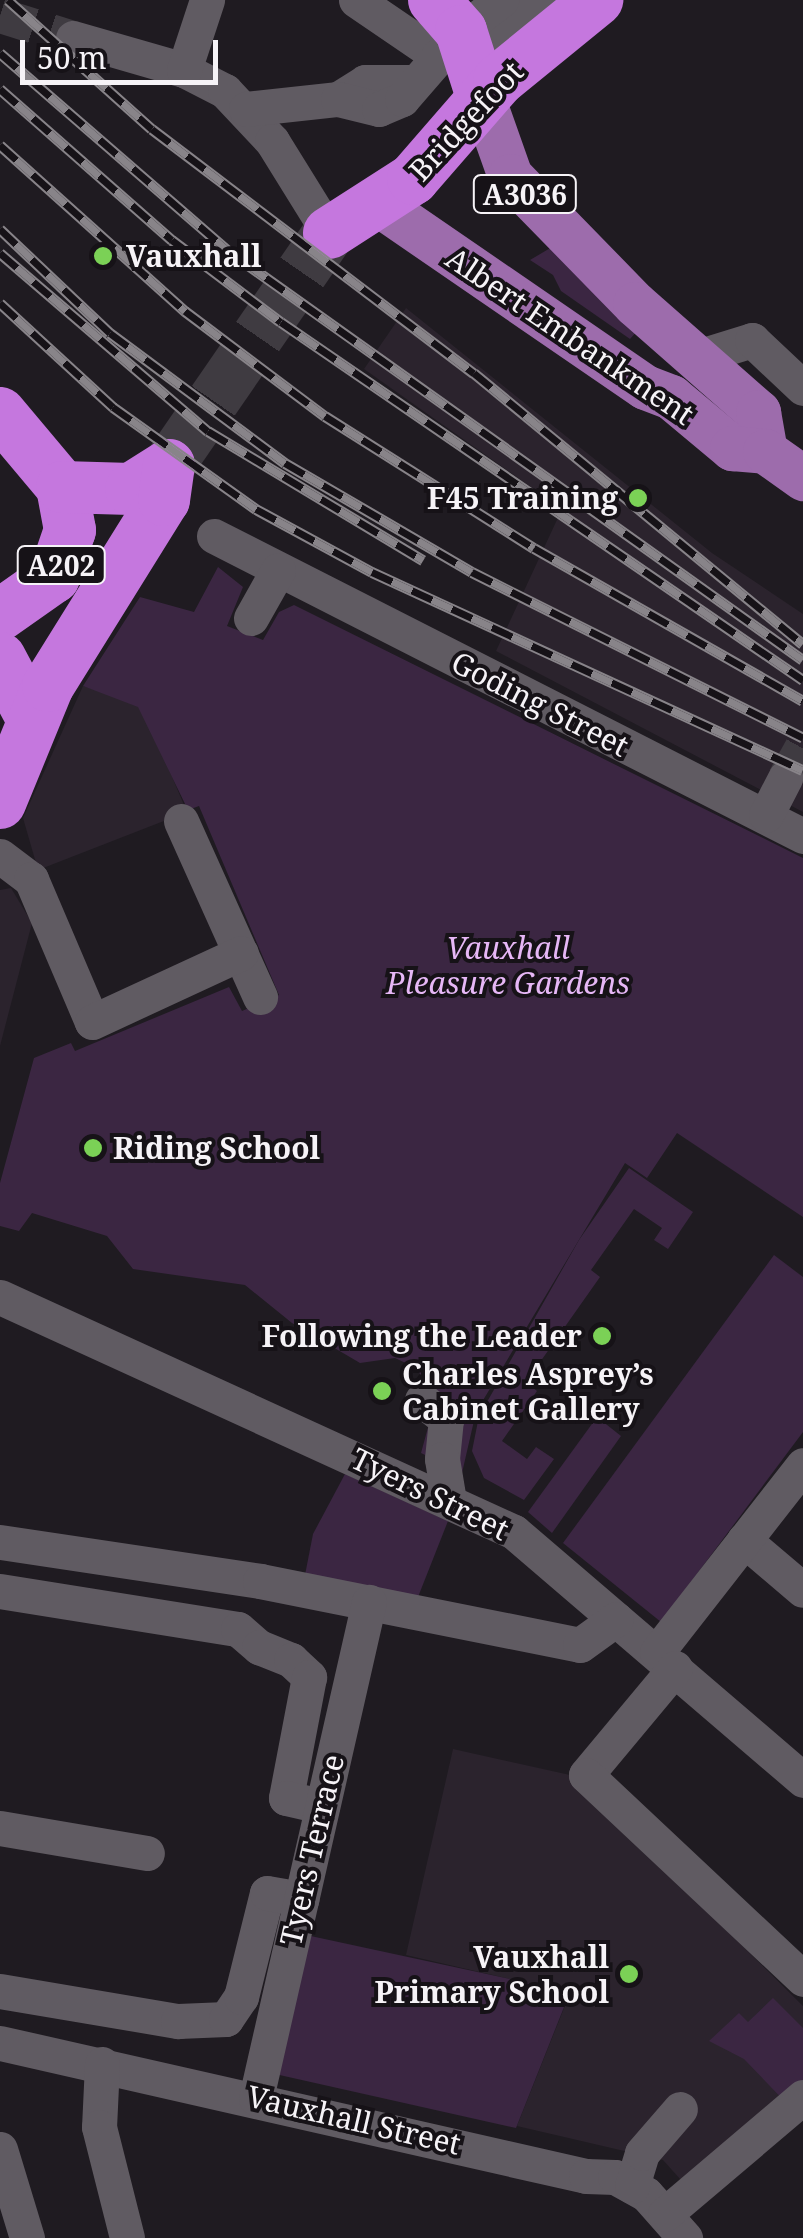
<!DOCTYPE html>
<meta charset="utf-8">
<style>
body{margin:0}
#map{position:relative;width:803px;height:2238px;overflow:hidden;background:#1f1b21;font-family:"Noto Serif",serif}
div>[style]{position:absolute}
[style*='--x']{left:calc(var(--x)*1px);top:calc(var(--y)*1px);width:calc(var(--w)*1px);rotate:calc(var(--a)*1deg)}
.built>*{inset:0;background:#2b232d}
.green>*{inset:0;background:#3b2642}
.minor-tunnel>*{height:35px;margin-top:-17.5px;transform-origin:0;background:repeating-linear-gradient(90deg,#3f3b41 0 35px,transparent 0 53px)}
.highway-tunnel>*{height:52px;margin-top:-26px;transform-origin:0;background:repeating-linear-gradient(90deg,#3f3b41 0 52px,transparent 0 78px)}
.minor>*{height:35px;margin:-17.5px;padding:0 17.5px;transform-origin:17.5px;border-radius:17.5px;background:#605b62}
.major>*{height:45px;margin:-22.5px;padding:0 22.5px;transform-origin:22.5px;border-radius:22.5px;background:#9d6cac}
.highway>*{height:52px;margin:-26px;padding:0 26px;transform-origin:26px;border-radius:26px;background:#c577de}
.rail>*{height:11px;margin-top:-5.5px;transform-origin:0;background:repeating-linear-gradient(90deg,#161217 0 22px,#888489 0 44px);box-sizing:border-box;border-block:2px solid #888489}
.dots>*{width:28px;height:28px;translate:-50% -50%;box-sizing:border-box;border:5px solid #161217;border-radius:50%}
span{translate:-50% -50%;white-space:nowrap;text-align:center;line-height:1.15;-webkit-text-stroke:8px #161217;paint-order:stroke}
.shield-label span{padding:2px 8px;background:#161217;border:2px solid;border-radius:8px;-webkit-text-stroke-width:0}
.shield-label{font-size:28px;color:#f6f3f7;font-weight:700}
.street-label{font-size:30px;color:#f6f3f7}
.poi-label{font-size:30px;color:#f6f3f7;font-weight:700}
.left{translate:0 -50%;text-align:left}
.right{translate:-100% -50%;text-align:right}
.park-label{font-size:30px;color:#e6b7f6;font-style:italic}
.scale{position:absolute;left:20px;top:40px;width:198px;height:45px;box-sizing:border-box;border:5px solid #f6f3f7;border-top:0;padding-left:12px;font-size:30px;line-height:35px;white-space:nowrap;color:#f6f3f7;-webkit-text-stroke:8px #161217;paint-order:stroke}
</style>
<div id="map">
<div class="built">
<i style="clip-path:polygon(406px 308px,712px 553px,803px 614px,803px 812px,496px 651px,562px 509px,364px 369px)"></i>
<i style="clip-path:polygon(83px 686px,141px 704px,187px 812px,38px 870px,23px 818px)"></i>
<i style="clip-path:polygon(11px 888px,32px 923px,0 1046px,0 890px)"></i>
<i style="clip-path:polygon(453px 1749px,570px 1775px,803px 2006px,803px 2095px,698px 2199px,663px 2160px,517px 2126px,570px 1993px,406px 1955px)"></i>
</div>
<div class="green">
<i style="clip-path:polygon(552px 247px,639px 329px,630px 339px,561px 291px,553px 275px,530px 260px)"></i>
<i style="clip-path:polygon(218px 567px,243px 587px,227px 626px,263px 640px,279px 612px,294px 605px,803px 858px,803px 1217px,677px 1133px,647px 1178px,625px 1163px,476px 1412px,462px 1473px,421px 1453px,436px 1398px,416px 1368px,395px 1358px,360px 1363px,292px 1323px,245px 1285px,133px 1269px,107px 1236px,32px 1213px,19px 1231px,0 1226px,0 1183px,34px 1058px,71px 1043px,75px 1051px,229px 987px,242px 1011px,279px 995px,199px 806px,188px 810px,138px 707px,83px 686px,140px 597px,194px 612px)"></i>
<i style="clip-path:polygon(629px 1168px,693px 1212px,668px 1249px,654px 1240px,662px 1228px,634px 1209px,591px 1270px,600px 1277px,526px 1382px,537px 1391px,502px 1441px,527px 1459px,536px 1447px,554px 1459px,524px 1500px,484px 1478px,472px 1451px,479px 1416px,579px 1240px)"></i>
<i style="clip-path:polygon(774px 1255px,803px 1277px,803px 1432px,661px 1622px,563px 1543px)"></i>
<i style="clip-path:polygon(597px 1417px,621px 1436px,552px 1533px,528px 1512px)"></i>
<i style="clip-path:polygon(345px 1474px,448px 1521px,418px 1597px,305px 1575px,313px 1534px)"></i>
<i style="clip-path:polygon(306px 1935px,570px 1992px,516px 2128px,275px 2074px)"></i>
<i style="clip-path:polygon(773px 1998px,803px 2028px,803px 2095px,790px 2107px,744px 2059px,709px 2041px,739px 2013px,748px 2022px)"></i>
</div>
<div class="minor-tunnel">
<i style="--x:0;--y:15;--w:77;--a:17.5"></i>
<i style="--x:785;--y:778;--w:37;--a:-61"></i>
</div>
<div class="highway-tunnel">
<i style="--x:169;--y:465;--w:282;--a:-55.4"></i>
</div>
<div class="minor">
<i style="--x:356;--y:0;--w:99;--a:34.3"></i>
<i style="--x:438;--y:56;--w:33;--a:-3"></i>
<i style="--x:471;--y:54;--w:90;--a:-36.9"></i>
<i style="--x:73;--y:38;--w:116;--a:16.1"></i>
<i style="--x:184;--y:70;--w:46;--a:27.1"></i>
<i style="--x:225;--y:91;--w:69;--a:46.8"></i>
<i style="--x:272;--y:141;--w:108;--a:58.2"></i>
<i style="--x:184;--y:70;--w:74;--a:-71.8"></i>
<i style="--x:338;--y:99;--w:32;--a:-32"></i>
<i style="--x:365;--y:82;--w:49;--a:0"></i>
<i style="--x:246;--y:109;--w:93;--a:-6.2"></i>
<i style="--x:338;--y:99;--w:42;--a:13.7"></i>
<i style="--x:379;--y:109;--w:25;--a:-23"></i>
<i style="--x:402;--y:99;--w:90;--a:-49.1"></i>
<i style="--x:461;--y:31;--w:51;--a:-37.8"></i>
<i style="--x:694;--y:358;--w:61;--a:-17.2"></i>
<i style="--x:752;--y:340;--w:70;--a:43.3"></i>
<i style="--x:214;--y:536;--w:661;--a:26.99"></i>
<i style="--x:251;--y:618;--w:55;--a:-60.6"></i>
<i style="--x:766;--y:815;--w:42;--a:-62.8"></i>
<i style="--x:181;--y:821;--w:193;--a:65.8"></i>
<i style="--x:0;--y:856;--w:39;--a:37"></i>
<i style="--x:31;--y:879;--w:155;--a:66.9"></i>
<i style="--x:92;--y:1022;--w:164;--a:-24.8"></i>
<i style="--x:0;--y:1297;--w:565;--a:24.57"></i>
<i style="--x:514;--y:1532;--w:381;--a:40.6"></i>
<i style="--x:422;--y:1400;--w:31;--a:38"></i>
<i style="--x:446;--y:1419;--w:40;--a:95.7"></i>
<i style="--x:442;--y:1459;--w:43;--a:80.5"></i>
<i style="--x:744;--y:1540;--w:77;--a:40.3"></i>
<i style="--x:0;--y:1542;--w:263;--a:8.5"></i>
<i style="--x:260;--y:1581;--w:326;--a:11.3"></i>
<i style="--x:580;--y:1645;--w:44;--a:-35.8"></i>
<i style="--x:0;--y:1591;--w:241;--a:9.1"></i>
<i style="--x:238;--y:1629;--w:28;--a:41"></i>
<i style="--x:259;--y:1647;--w:35;--a:22"></i>
<i style="--x:291;--y:1660;--w:25;--a:43"></i>
<i style="--x:309;--y:1677;--w:123;--a:100.8"></i>
<i style="--x:286;--y:1798;--w:37;--a:13"></i>
<i style="--x:657;--y:1652;--w:237;--a:-52"></i>
<i style="--x:675;--y:1668;--w:139;--a:129.8"></i>
<i style="--x:586;--y:1775;--w:298;--a:43.2"></i>
<i style="--x:0;--y:1828;--w:149;--a:9.7"></i>
<i style="--x:0;--y:1991;--w:181;--a:9.6"></i>
<i style="--x:178;--y:2021;--w:48;--a:-2.4"></i>
<i style="--x:226;--y:2019;--w:27;--a:-56"></i>
<i style="--x:241;--y:1997;--w:107;--a:-76"></i>
<i style="--x:267;--y:1893;--w:35;--a:10"></i>
<i style="--x:0;--y:2043;--w:601;--a:12.79"></i>
<i style="--x:586;--y:2176;--w:29;--a:2"></i>
<i style="--x:615;--y:2177;--w:35;--a:29"></i>
<i style="--x:646;--y:2194;--w:59;--a:48.4"></i>
<i style="--x:102;--y:2064;--w:63;--a:92.7"></i>
<i style="--x:99;--y:2127;--w:114;--a:75.8"></i>
<i style="--x:256;--y:2098;--w:509;--a:-77.17"></i>
<i style="--x:0;--y:2149;--w:93;--a:73.1"></i>
<i style="--x:632;--y:2186;--w:34;--a:-73"></i>
<i style="--x:642;--y:2153;--w:58;--a:-49.2"></i>
<i style="--x:665;--y:2214;--w:181;--a:-40.3"></i>
</div>
<div class="major">
<i style="--x:482;--y:97;--w:84;--a:70.5"></i>
<i style="--x:510;--y:176;--w:179;--a:45.7"></i>
<i style="--x:635;--y:304;--w:164;--a:41.3"></i>
<i style="--x:758;--y:412;--w:40;--a:80"></i>
<i style="--x:380;--y:205;--w:321;--a:34.5"></i>
<i style="--x:645;--y:387;--w:28;--a:21"></i>
<i style="--x:671;--y:397;--w:80;--a:39.9"></i>
<i style="--x:732;--y:448;--w:33;--a:5"></i>
<i style="--x:765;--y:451;--w:47;--a:35.4"></i>
</div>
<div class="highway">
<i style="--x:434;--y:0;--w:41;--a:48.9"></i>
<i style="--x:461;--y:31;--w:69;--a:72.3"></i>
<i style="--x:329;--y:233;--w:100;--a:-32.7"></i>
<i style="--x:413;--y:179;--w:131;--a:-49"></i>
<i style="--x:499;--y:80;--w:127;--a:-39.2"></i>
<i style="--x:0;--y:413;--w:97;--a:50"></i>
<i style="--x:62;--y:487;--w:44;--a:79.5"></i>
<i style="--x:70;--y:530;--w:50;--a:108.8"></i>
<i style="--x:54;--y:577;--w:66;--a:144.9"></i>
<i style="--x:62;--y:487;--w:69;--a:1.7"></i>
<i style="--x:131;--y:489;--w:45;--a:-32.3"></i>
<i style="--x:0;--y:658;--w:70;--a:62"></i>
<i style="--x:0;--y:803;--w:126;--a:-67.7"></i>
<i style="--x:48;--y:686;--w:219;--a:-58.1"></i>
<i style="--x:164;--y:500;--w:35;--a:-82"></i>
</div>
<div class="rail">
<i style="--x:8;--y:0;--w:193;--a:41.9"></i>
<i style="--x:152;--y:129;--w:404;--a:37.2"></i>
<i style="--x:474;--y:373;--w:426;--a:39.5"></i>
<i style="--x:0;--y:53;--w:304;--a:40.9"></i>
<i style="--x:230;--y:252;--w:703;--a:35.45"></i>
<i style="--x:0;--y:89;--w:229;--a:41.3"></i>
<i style="--x:172;--y:240;--w:136;--a:37"></i>
<i style="--x:281;--y:322;--w:633;--a:34.44"></i>
<i style="--x:0;--y:145;--w:249;--a:41.9"></i>
<i style="--x:185;--y:311;--w:175;--a:36.9"></i>
<i style="--x:325;--y:416;--w:247;--a:32.3"></i>
<i style="--x:534;--y:548;--w:309;--a:29.6"></i>
<i style="--x:0;--y:229;--w:151;--a:43.4"></i>
<i style="--x:110;--y:333;--w:218;--a:36.6"></i>
<i style="--x:285;--y:463;--w:216;--a:30.2"></i>
<i style="--x:472;--y:572;--w:370;--a:26.6"></i>
<i style="--x:0;--y:253;--w:274;--a:40.6"></i>
<i style="--x:208;--y:431;--w:251;--a:31"></i>
<i style="--x:0;--y:303;--w:154;--a:42.6"></i>
<i style="--x:113;--y:407;--w:176;--a:35.5"></i>
<i style="--x:256;--y:509;--w:132;--a:28.5"></i>
<i style="--x:372;--y:572;--w:474;--a:24.7"></i>
</div>
<div class="dots">
<i style="left:103px;top:256px;background:#7bd156"></i>
<i style="left:638px;top:498px;background:#7bd156"></i>
<i style="left:93px;top:1148px;background:#7bd156"></i>
<i style="left:602px;top:1336px;background:#7bd156"></i>
<i style="left:382px;top:1391px;background:#7bd156"></i>
<i style="left:629px;top:1974px;background:#7bd156"></i>
</div>
<div class="shield-label">
<span style="left:525px;top:194px">A3036</span>
<span style="left:61px;top:565px">A202</span>
</div>
<div class="street-label">
<span style="left:466px;top:121px;rotate:-47deg">Bridgefoot</span>
<span style="left:570px;top:336px;rotate:34deg">Albert Embankment</span>
<span style="left:540px;top:704px;rotate:27deg">Goding Street</span>
<span style="left:430px;top:1494px;rotate:26deg">Tyers Street</span>
<span style="left:312px;top:1850px;rotate:-77deg">Tyers Terrace</span>
<span style="left:354px;top:2120px;rotate:13deg">Vauxhall Street</span>
</div>
<div class="poi-label">
<span class="left" style="left:126px;top:256px">Vauxhall</span>
<span class="right" style="left:618px;top:498px">F45 Training</span>
<span class="left" style="left:113px;top:1148px">Riding School</span>
<span class="right" style="left:582px;top:1336px">Following the Leader</span>
<span class="left" style="left:402px;top:1391px">Charles Asprey’s<br>Cabinet Gallery</span>
<span class="right" style="left:609px;top:1974px">Vauxhall<br>Primary School</span>
</div>
<div class="park-label">
<span style="left:508px;top:965px">Vauxhall<br>Pleasure Gardens</span>
</div>
<div class="scale">50 m</div>
</div>
